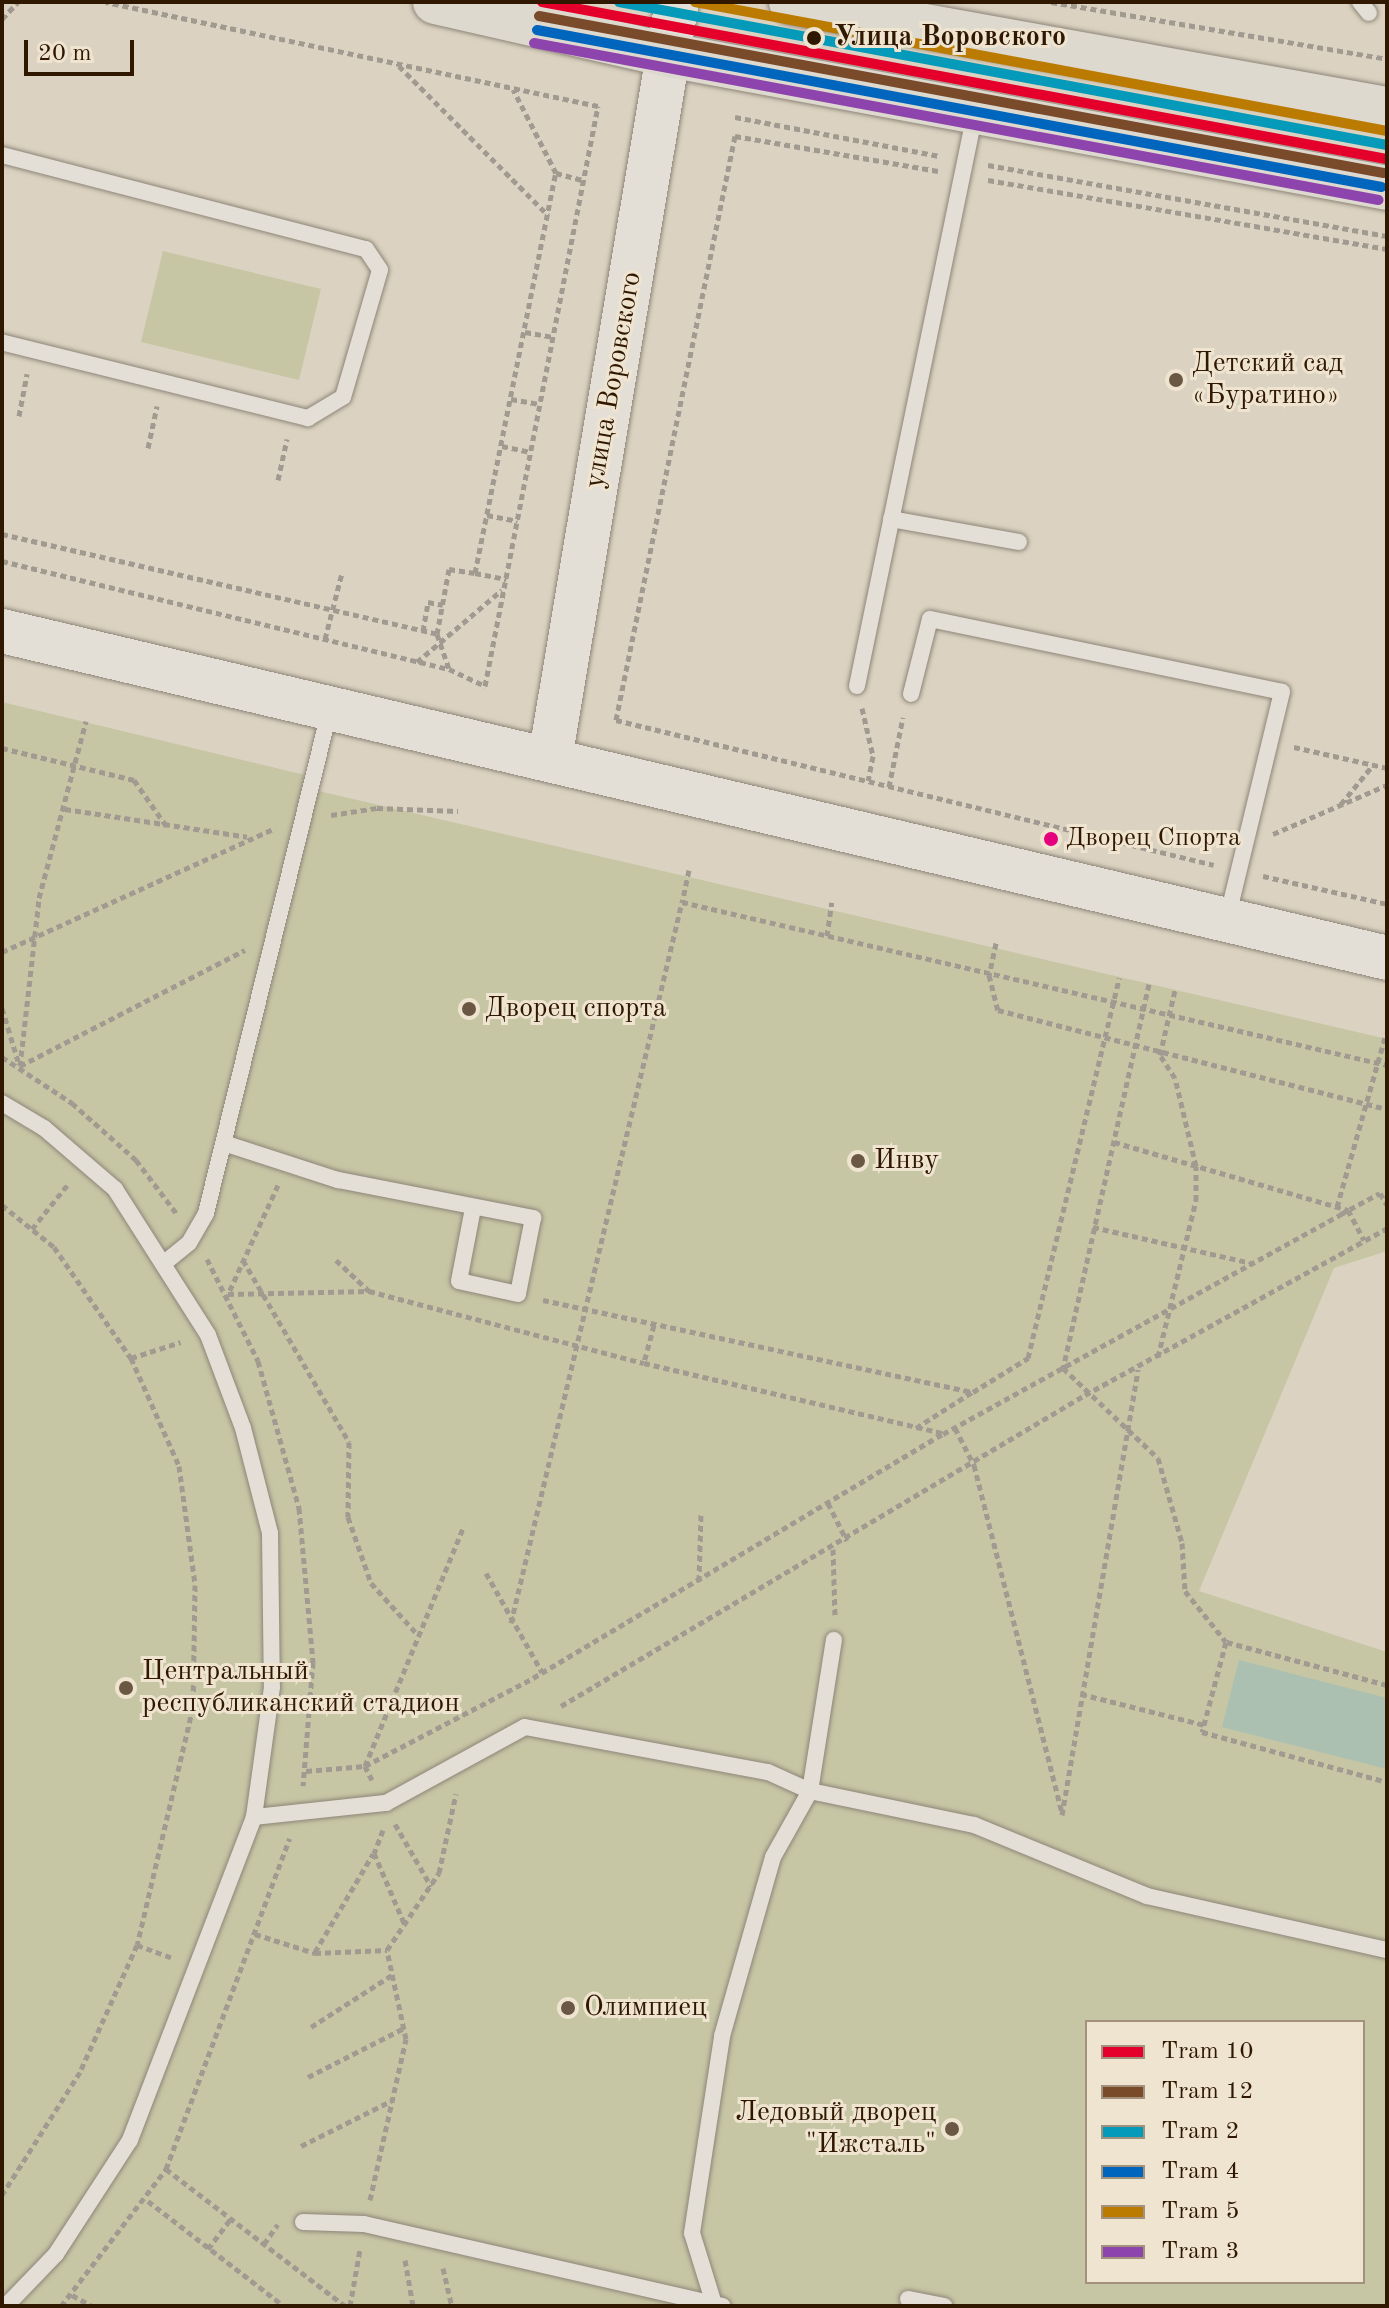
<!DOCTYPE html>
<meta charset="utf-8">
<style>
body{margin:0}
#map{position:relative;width:1389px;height:2308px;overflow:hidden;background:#dbd2c1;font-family:"Old Standard TT",serif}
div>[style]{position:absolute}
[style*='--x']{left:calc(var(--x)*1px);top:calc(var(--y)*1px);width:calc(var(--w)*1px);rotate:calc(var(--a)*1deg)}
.green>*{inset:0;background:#c6c6a5}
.water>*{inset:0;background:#abc0b0}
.path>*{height:5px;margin-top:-2.5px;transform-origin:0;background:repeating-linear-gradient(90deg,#a09a91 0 6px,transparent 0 10px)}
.roads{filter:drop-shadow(0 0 2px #8d8578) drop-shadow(0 0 2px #8d8578)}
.lane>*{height:16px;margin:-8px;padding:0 8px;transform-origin:8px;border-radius:8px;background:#e4dfd6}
.secondary>*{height:44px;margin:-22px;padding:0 22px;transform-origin:22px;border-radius:22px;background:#e4dfd6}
.primary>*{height:44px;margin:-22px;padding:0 22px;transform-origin:22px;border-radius:22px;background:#ded9cf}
.tram-1>*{height:10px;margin:-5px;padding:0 5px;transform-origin:5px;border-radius:5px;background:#e4002b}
.tram-2>*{height:10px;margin:-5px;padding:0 5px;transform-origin:5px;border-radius:5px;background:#7a4b2a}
.tram-3>*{height:10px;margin:-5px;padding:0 5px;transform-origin:5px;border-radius:5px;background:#059ab9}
.tram-4>*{height:10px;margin:-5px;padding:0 5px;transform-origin:5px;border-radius:5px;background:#0065bd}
.tram-5>*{height:10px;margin:-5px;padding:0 5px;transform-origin:5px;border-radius:5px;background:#bb7b00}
.tram-6>*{height:10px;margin:-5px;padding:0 5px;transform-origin:5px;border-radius:5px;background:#8e44ad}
.dots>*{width:22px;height:22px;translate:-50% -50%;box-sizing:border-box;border:4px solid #efe4d0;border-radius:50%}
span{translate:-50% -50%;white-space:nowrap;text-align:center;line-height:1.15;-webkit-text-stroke:6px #efe4d0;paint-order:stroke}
.bus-label{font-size:26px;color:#2f1700}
.left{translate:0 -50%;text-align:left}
.stop-label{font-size:28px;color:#2f1700;font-weight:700}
.poi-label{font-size:28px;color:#2f1700}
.right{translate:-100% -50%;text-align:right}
.street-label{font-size:28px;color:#2f1700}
.frame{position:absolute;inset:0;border:4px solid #2f1700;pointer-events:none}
.legend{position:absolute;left:1085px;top:2020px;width:280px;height:264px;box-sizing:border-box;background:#efe4d0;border:2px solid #a2927d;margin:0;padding:10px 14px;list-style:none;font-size:24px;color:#2f1700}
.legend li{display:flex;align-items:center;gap:16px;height:40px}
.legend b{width:40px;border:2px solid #a2927d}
.scale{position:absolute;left:24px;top:40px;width:110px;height:36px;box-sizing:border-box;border:4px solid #2f1700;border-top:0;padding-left:10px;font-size:24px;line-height:28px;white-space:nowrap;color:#2f1700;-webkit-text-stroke:6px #efe4d0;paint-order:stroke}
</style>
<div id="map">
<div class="green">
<i style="clip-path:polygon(163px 251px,321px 289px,299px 380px,141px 342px)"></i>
<i style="clip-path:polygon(evenodd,2px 702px,313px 777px,310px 789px,1387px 1039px,1387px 1251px,1334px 1268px,1199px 1591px,1387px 1652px,1387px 2306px,2px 2306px,2px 702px,1087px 2022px,1363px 2022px,1363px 2282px,1087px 2282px,1087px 2022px)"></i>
</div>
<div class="water">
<i style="clip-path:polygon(1239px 1660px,1387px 1698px,1387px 1769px,1222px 1727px)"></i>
</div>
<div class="path">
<i style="--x:1051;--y:2;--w:341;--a:9.6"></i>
<i style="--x:2;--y:19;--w:23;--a:-47"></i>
<i style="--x:399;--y:66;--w:211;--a:45"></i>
<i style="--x:735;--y:117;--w:208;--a:10.8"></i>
<i style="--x:988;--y:165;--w:405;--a:10.1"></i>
<i style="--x:938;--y:171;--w:206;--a:-170.2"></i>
<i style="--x:735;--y:136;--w:596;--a:101.52"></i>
<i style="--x:616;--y:720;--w:615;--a:13.63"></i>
<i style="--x:556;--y:173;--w:28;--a:15"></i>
<i style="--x:988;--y:180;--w:405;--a:9.8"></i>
<i style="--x:525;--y:332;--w:28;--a:10"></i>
<i style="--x:511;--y:399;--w:29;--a:10"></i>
<i style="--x:19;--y:416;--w:43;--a:-79.2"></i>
<i style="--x:502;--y:446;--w:29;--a:12"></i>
<i style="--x:148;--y:448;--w:43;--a:-77.9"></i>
<i style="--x:278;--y:480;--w:42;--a:-77.6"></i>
<i style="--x:487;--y:515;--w:31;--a:11"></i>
<i style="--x:2;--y:534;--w:446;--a:12.9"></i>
<i style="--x:437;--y:634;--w:36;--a:71"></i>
<i style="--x:2;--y:561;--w:460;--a:13.6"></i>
<i style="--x:449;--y:669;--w:40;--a:25"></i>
<i style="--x:485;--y:686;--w:591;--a:-78.98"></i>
<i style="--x:598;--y:106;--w:503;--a:-168.06"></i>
<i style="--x:475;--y:573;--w:32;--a:11"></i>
<i style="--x:423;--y:631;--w:29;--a:-80"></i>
<i style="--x:428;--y:602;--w:15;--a:11"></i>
<i style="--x:437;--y:634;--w:66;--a:-79.5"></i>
<i style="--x:449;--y:569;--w:26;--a:9"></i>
<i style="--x:475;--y:573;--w:408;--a:-78.6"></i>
<i style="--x:556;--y:173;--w:94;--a:-117.1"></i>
<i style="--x:325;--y:639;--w:68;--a:-75.6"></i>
<i style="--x:417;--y:662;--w:111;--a:-40.3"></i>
<i style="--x:862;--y:708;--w:49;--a:77.1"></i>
<i style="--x:873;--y:756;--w:25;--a:101"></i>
<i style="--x:1294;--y:747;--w:95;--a:12.7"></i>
<i style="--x:2;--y:748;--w:136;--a:13.6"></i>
<i style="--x:134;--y:780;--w:57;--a:54.9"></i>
<i style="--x:889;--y:787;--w:71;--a:-78.7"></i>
<i style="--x:1341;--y:804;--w:50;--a:-50.6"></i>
<i style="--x:65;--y:809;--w:184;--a:8.7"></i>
<i style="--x:331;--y:815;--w:47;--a:-8.7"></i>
<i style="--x:377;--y:808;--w:81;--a:2.1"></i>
<i style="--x:1273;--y:834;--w:124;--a:-23.3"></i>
<i style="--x:689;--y:870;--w:33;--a:102"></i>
<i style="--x:682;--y:902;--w:724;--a:13.02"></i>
<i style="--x:1263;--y:876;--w:127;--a:12.7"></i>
<i style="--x:827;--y:936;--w:34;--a:-82"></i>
<i style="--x:996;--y:943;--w:33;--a:102"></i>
<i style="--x:989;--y:975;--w:36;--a:76"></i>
<i style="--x:998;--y:1010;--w:401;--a:14.3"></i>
<i style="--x:2;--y:952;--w:300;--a:-24.4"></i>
<i style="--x:1149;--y:984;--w:394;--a:102.6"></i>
<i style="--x:1063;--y:1368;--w:131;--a:43.5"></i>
<i style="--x:1158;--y:1458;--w:88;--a:74.2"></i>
<i style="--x:1182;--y:1543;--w:48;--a:86.4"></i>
<i style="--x:1185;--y:1591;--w:65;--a:51.2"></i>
<i style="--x:2;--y:1008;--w:55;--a:73.2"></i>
<i style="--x:2;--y:1057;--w:84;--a:33.3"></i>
<i style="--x:72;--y:1103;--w:86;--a:41.7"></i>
<i style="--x:136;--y:1160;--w:68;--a:52.8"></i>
<i style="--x:20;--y:1066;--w:169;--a:-83.5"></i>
<i style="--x:39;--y:898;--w:183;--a:-75.1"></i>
<i style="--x:20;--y:1066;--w:253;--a:-27.3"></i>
<i style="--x:1114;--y:1142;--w:244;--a:16.2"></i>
<i style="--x:1348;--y:1210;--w:34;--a:62"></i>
<i style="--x:278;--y:1185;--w:120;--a:114.6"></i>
<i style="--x:228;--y:1294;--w:141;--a:-1.2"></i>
<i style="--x:2;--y:1205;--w:67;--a:38.9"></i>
<i style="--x:54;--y:1247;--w:135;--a:55.3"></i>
<i style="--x:131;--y:1358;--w:118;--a:66"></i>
<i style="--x:179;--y:1466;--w:120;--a:82.3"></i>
<i style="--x:195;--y:1585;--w:122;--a:90.9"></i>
<i style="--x:193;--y:1707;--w:244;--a:103.2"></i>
<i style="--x:137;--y:1945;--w:139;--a:114.2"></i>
<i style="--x:80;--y:2072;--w:146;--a:122.4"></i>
<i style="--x:1337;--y:1207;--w:180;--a:-74.2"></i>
<i style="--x:1093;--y:1227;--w:162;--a:12.8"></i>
<i style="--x:32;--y:1229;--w:59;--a:-51.2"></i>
<i style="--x:207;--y:1259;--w:114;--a:63.4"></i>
<i style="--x:258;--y:1361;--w:153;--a:74.4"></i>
<i style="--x:299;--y:1508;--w:155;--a:84.8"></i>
<i style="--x:313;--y:1662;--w:124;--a:94.6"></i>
<i style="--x:243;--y:1260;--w:211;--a:59.8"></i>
<i style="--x:349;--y:1442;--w:75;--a:90.8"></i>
<i style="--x:348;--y:1517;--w:70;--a:70.8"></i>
<i style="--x:371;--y:1583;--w:70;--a:47.9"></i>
<i style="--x:336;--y:1260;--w:45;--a:43.2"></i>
<i style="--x:369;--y:1291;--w:284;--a:14.7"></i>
<i style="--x:543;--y:1300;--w:440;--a:12.1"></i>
<i style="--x:973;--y:1392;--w:65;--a:-31.7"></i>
<i style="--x:1028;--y:1358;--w:391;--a:-76.5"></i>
<i style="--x:654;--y:1325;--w:39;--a:105"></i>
<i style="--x:644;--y:1363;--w:306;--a:13.2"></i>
<i style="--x:1158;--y:1357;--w:162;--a:-76.4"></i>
<i style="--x:1196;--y:1200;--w:34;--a:-90"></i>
<i style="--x:1196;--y:1166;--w:90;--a:-103.4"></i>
<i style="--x:1175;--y:1078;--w:27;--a:-123"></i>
<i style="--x:1160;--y:1055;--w:67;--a:-77"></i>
<i style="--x:131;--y:1358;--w:52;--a:-17.7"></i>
<i style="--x:916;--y:1428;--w:67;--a:-32.7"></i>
<i style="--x:955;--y:1428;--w:42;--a:62.8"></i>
<i style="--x:974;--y:1465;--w:356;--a:75.8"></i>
<i style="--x:828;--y:1503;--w:42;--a:63.4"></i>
<i style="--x:833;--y:1549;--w:66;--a:88.3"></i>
<i style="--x:486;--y:1573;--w:114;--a:60.5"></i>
<i style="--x:699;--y:1581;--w:68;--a:-88.3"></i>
<i style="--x:511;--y:1623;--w:741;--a:-76.66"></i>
<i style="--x:1387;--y:1685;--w:167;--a:-165"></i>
<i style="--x:1226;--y:1642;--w:93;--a:104.9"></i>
<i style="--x:1202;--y:1732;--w:192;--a:15.1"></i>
<i style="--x:1081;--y:1694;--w:127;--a:14.1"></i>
<i style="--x:561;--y:1706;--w:609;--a:-30.69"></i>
<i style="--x:1085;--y:1395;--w:345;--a:-28.9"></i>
<i style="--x:306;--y:1771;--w:59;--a:-4.8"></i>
<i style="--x:365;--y:1766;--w:190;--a:-27.6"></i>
<i style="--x:533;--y:1678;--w:477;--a:-30.8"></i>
<i style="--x:943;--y:1434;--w:455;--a:-28.9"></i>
<i style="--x:1341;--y:1214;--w:44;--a:-28.3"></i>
<i style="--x:1380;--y:1193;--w:14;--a:60"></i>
<i style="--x:372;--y:1780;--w:16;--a:-117"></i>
<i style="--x:365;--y:1766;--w:260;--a:-67.6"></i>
<i style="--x:1062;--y:1815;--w:452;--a:-80.3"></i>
<i style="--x:395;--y:1824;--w:72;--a:59.9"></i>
<i style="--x:383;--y:1830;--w:25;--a:111"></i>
<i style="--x:374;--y:1853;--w:76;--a:66.8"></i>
<i style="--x:255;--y:1934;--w:63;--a:17.6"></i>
<i style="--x:315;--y:1953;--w:72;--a:-2.4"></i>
<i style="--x:137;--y:1945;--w:38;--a:20"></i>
<i style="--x:315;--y:1952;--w:114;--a:-59.4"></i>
<i style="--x:311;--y:2027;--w:96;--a:-32.7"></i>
<i style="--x:308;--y:2077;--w:108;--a:-27"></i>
<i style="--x:301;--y:2146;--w:101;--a:-26.6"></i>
<i style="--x:166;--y:2169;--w:225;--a:37.4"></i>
<i style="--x:370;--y:2200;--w:165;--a:-77.4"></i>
<i style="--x:406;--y:2039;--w:91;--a:-102.1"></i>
<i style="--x:387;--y:1950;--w:93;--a:-56"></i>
<i style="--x:439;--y:1873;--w:81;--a:-77.9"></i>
<i style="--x:148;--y:2201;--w:172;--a:37.7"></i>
<i style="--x:264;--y:2244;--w:24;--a:-55"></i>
<i style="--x:208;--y:2249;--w:39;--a:-53"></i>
<i style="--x:405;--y:2260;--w:47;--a:80.1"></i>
<i style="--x:443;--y:2268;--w:39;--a:77"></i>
<i style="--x:72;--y:2295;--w:23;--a:29"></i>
<i style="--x:61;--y:2306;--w:173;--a:-52.5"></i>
<i style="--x:166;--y:2169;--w:353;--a:-69.5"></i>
<i style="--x:350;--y:2306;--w:58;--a:-80"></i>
</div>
<div class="roads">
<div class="lane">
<i style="--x:1360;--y:2;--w:14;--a:51"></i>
<i style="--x:2;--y:155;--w:376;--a:14.5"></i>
<i style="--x:366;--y:249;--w:25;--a:56"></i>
<i style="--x:380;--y:270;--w:132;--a:106.2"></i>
<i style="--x:343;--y:397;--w:41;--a:149"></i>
<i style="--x:308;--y:418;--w:315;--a:-166.1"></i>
<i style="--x:891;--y:519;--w:130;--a:10.2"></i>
<i style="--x:857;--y:686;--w:585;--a:-78.36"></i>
<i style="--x:911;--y:694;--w:77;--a:-75.8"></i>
<i style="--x:930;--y:619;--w:359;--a:11.7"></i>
<i style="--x:1282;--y:692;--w:235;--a:103.6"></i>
<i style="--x:2;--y:1103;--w:49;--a:30.8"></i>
<i style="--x:44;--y:1128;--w:94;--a:40.7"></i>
<i style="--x:115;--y:1189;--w:173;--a:57.5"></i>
<i style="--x:208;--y:1335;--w:99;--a:69.4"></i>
<i style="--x:243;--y:1428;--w:108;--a:75.6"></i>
<i style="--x:270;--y:1533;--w:154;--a:89.3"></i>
<i style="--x:272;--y:1687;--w:131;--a:97.9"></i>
<i style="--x:254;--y:1817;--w:346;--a:111"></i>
<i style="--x:130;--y:2140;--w:136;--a:123"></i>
<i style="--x:56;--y:2254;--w:72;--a:133.9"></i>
<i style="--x:224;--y:1143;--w:120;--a:18"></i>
<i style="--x:338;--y:1180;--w:199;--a:11"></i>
<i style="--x:533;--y:1218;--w:77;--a:101.2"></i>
<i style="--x:518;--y:1294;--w:60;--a:-167.6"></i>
<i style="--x:459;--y:1281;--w:74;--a:-79.1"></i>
<i style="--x:163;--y:1264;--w:33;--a:-39"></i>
<i style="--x:189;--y:1243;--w:34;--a:-60"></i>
<i style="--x:206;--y:1213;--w:519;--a:-76.18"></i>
<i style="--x:254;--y:1817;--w:133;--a:-6.1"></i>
<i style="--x:386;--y:1803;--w:158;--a:-28.7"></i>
<i style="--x:525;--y:1727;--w:247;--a:10.5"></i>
<i style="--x:768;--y:1772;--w:46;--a:24.3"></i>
<i style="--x:810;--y:1791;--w:167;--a:11.7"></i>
<i style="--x:974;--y:1825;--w:187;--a:22.3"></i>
<i style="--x:1147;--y:1896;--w:246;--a:12.7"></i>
<i style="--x:303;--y:2222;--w:61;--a:1.9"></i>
<i style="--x:364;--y:2224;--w:368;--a:12.9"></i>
<i style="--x:908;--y:2299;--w:37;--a:11"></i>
<i style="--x:714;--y:2304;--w:74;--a:-107.2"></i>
<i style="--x:692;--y:2233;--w:199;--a:-81.3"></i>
<i style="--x:722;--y:2036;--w:186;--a:-74.1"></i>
<i style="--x:773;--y:1857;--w:76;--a:-60.7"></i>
<i style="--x:810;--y:1791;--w:153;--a:-81"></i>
</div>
<div class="secondary">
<i style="--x:2;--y:631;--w:1423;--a:13.28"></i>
<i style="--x:550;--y:759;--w:768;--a:-80.48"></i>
</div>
<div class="primary">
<i style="--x:435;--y:2;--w:240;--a:12.8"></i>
<i style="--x:669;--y:55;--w:730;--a:10.49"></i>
<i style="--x:791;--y:2;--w:606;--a:10.18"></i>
</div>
</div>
<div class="tram-1">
<i style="--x:542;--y:2;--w:859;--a:10.53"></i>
</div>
<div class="tram-2">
<i style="--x:539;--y:16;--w:859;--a:10.53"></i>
</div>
<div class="tram-3">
<i style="--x:619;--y:2;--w:781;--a:10.55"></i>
</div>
<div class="tram-4">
<i style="--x:537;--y:30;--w:859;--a:10.53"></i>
</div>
<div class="tram-5">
<i style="--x:695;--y:2;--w:704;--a:10.56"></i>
</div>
<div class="tram-6">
<i style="--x:534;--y:43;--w:859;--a:10.53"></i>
</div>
<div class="dots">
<i style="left:814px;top:38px;background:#2f1700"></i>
<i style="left:1176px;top:380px;background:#6b5844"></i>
<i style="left:1051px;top:839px;background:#e5007d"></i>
<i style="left:469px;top:1009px;background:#6b5844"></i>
<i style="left:858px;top:1161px;background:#6b5844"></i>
<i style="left:126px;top:1688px;background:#6b5844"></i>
<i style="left:568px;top:2008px;background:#6b5844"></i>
<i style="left:952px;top:2129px;background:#6b5844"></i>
</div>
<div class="bus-label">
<span class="left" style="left:1066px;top:839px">Дворец Спорта</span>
</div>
<div class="stop-label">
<span class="left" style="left:834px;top:38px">Улица Воровского</span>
</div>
<div class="poi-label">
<span class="left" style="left:1192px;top:380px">Детский сад<br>«Буратино»</span>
<span class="left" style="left:485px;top:1009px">Дворец спорта</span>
<span class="left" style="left:874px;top:1161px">Инву</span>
<span class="left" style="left:142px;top:1688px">Центральный<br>республиканский стадион</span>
<span class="left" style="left:584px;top:2008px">Олимпиец</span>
<span class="right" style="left:936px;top:2129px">Ледовый дворец<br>"Ижсталь"</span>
</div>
<div class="street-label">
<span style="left:614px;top:380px;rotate:-80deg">улица Воровского</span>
</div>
<div class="frame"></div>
<ul class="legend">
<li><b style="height:10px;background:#e4002b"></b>Tram 10</li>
<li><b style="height:10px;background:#7a4b2a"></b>Tram 12</li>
<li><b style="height:10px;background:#059ab9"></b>Tram 2</li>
<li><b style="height:10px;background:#0065bd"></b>Tram 4</li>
<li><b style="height:10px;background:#bb7b00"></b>Tram 5</li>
<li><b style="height:10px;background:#8e44ad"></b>Tram 3</li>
</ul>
<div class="scale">20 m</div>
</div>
